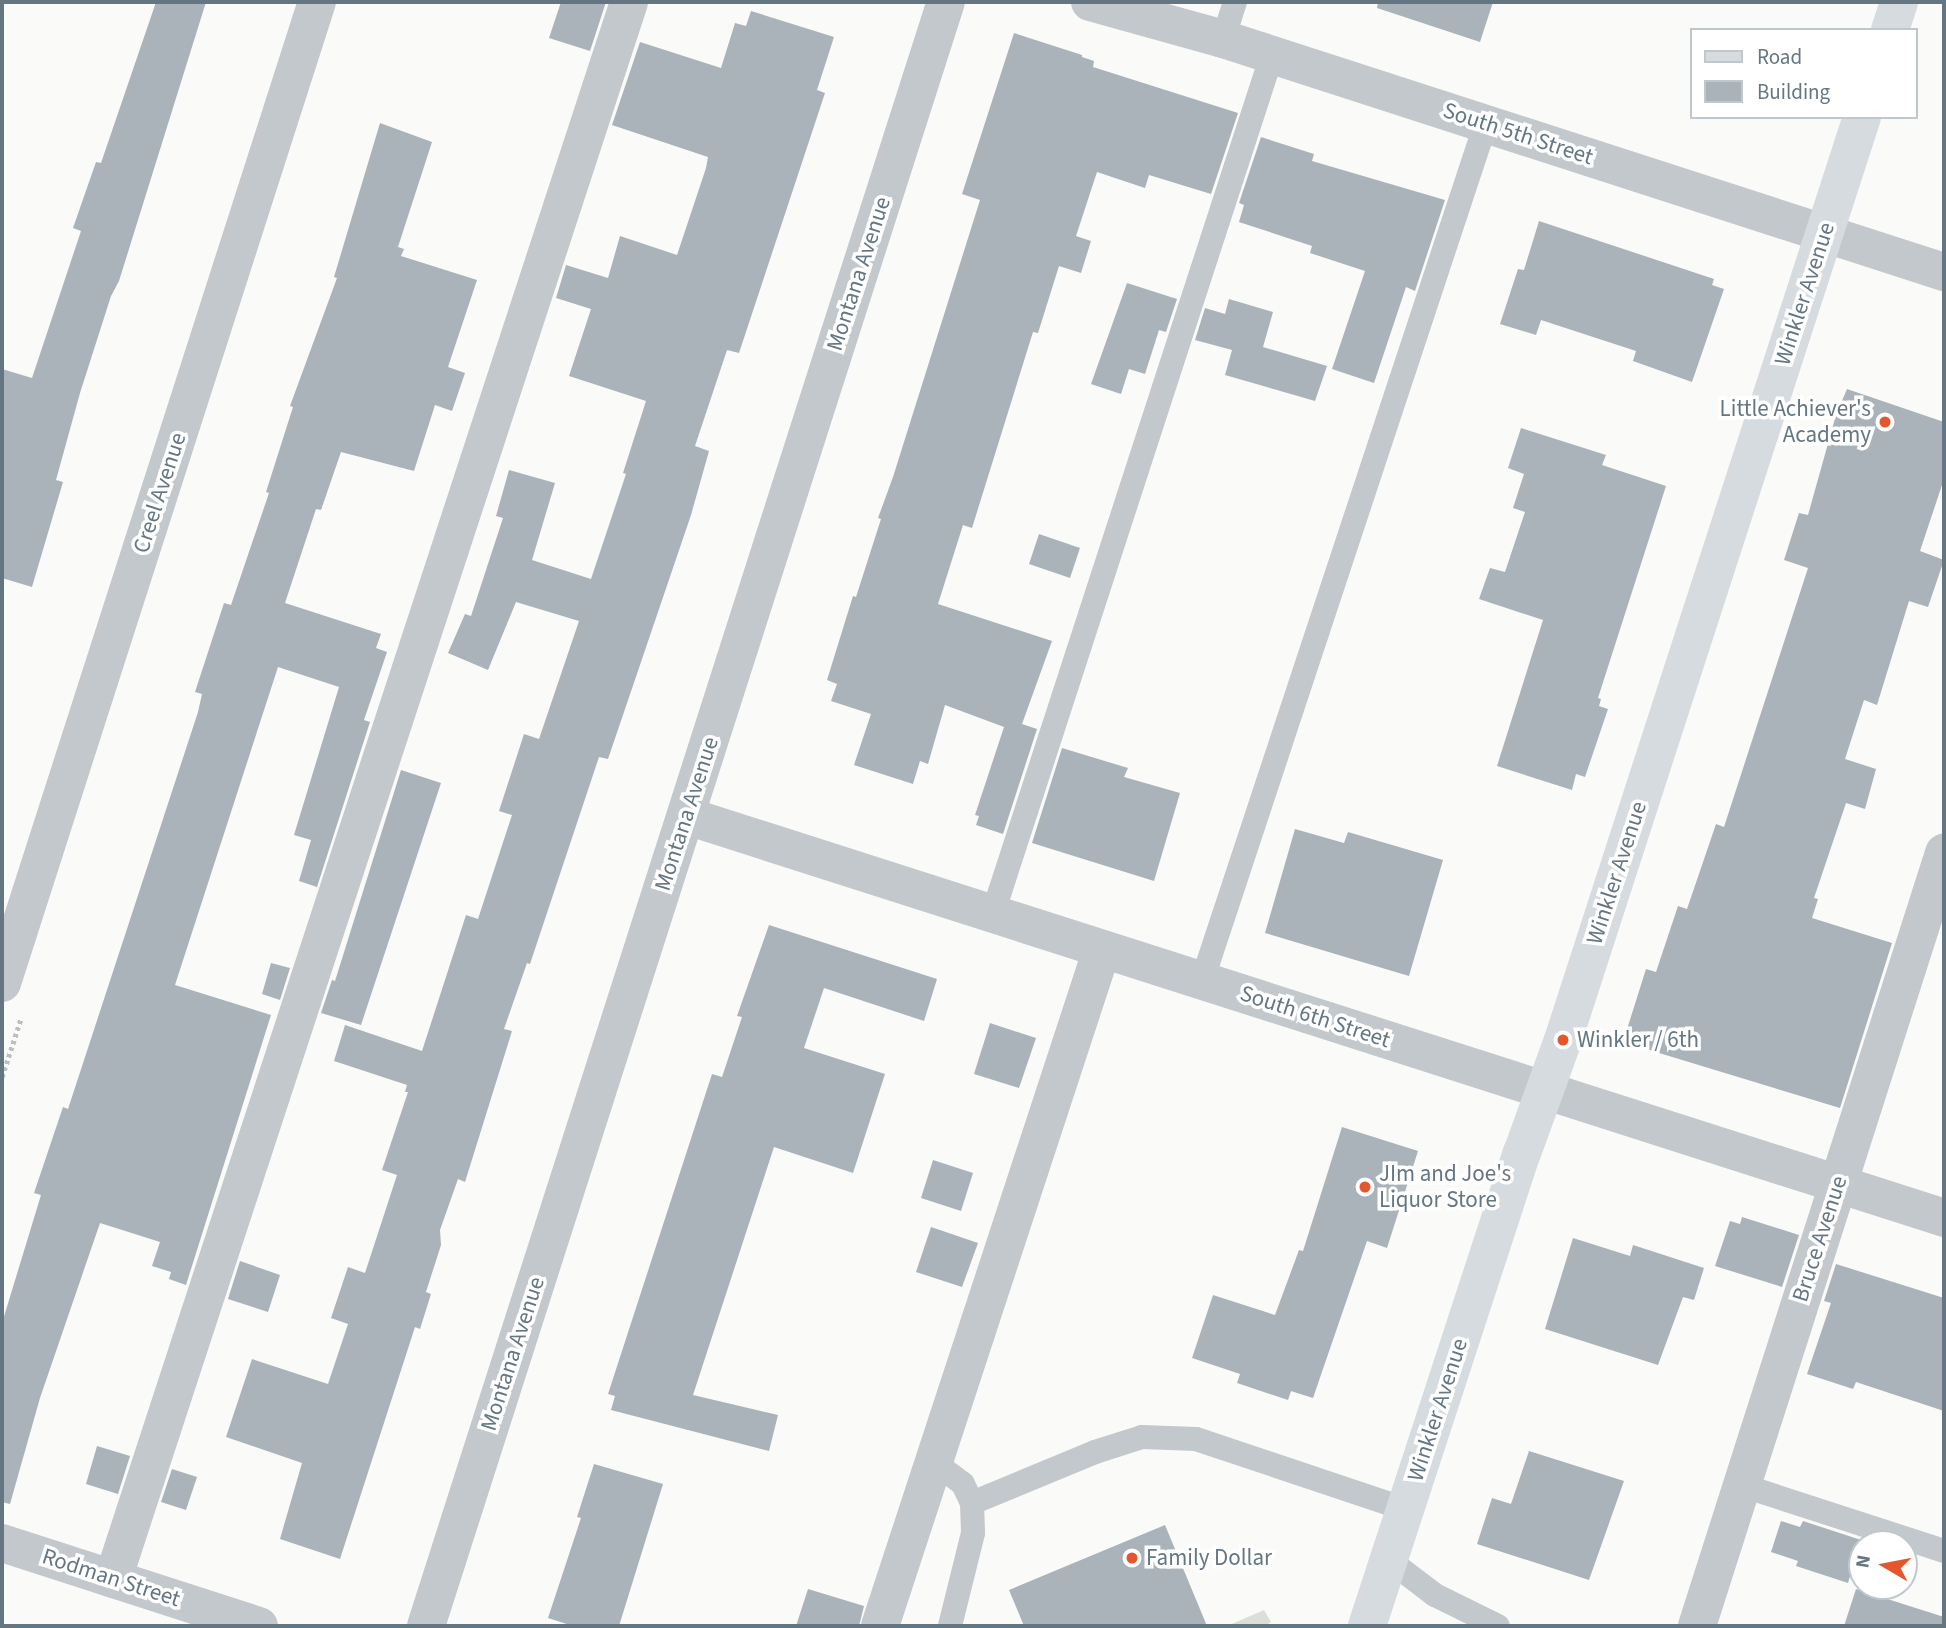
<!DOCTYPE html>
<style>
body{margin:0}
#map{position:relative;width:1946px;height:1628px;overflow:hidden;background:#fafaf8;font-family:"Source Sans 3",sans-serif}
div>[style]{position:absolute}
[style*='--x']{left:calc(var(--x)*1px);top:calc(var(--y)*1px);width:calc(var(--w)*1px);rotate:calc(var(--a)*1deg)}
.green>*{inset:0;background:#dadfd7}
.building>*{inset:0;background:#aab3b9}
.path>*{height:4.5px;margin-top:-2.25px;transform-origin:0;background:repeating-linear-gradient(90deg,#bbbfc2 0 3.5px,transparent 0 7px)}
.lane>*{height:24px;margin:-12px;padding:0 12px;transform-origin:12px;border-radius:12px;background:#c3c8cc}
.street>*{height:38px;margin:-19px;padding:0 19px;transform-origin:19px;border-radius:19px;background:#c3c8cc}
.primary>*{height:38px;margin:-19px;padding:0 19px;transform-origin:19px;border-radius:19px;background:#d6dbdf}
.dots>*{width:19px;height:19px;translate:-50% -50%;box-sizing:border-box;border:4px solid #fff;border-radius:50%}
span{translate:-50% -50%;white-space:nowrap;text-align:center;line-height:1.15;-webkit-text-stroke:7px #fff;paint-order:stroke}
.street-label{font-size:23px;color:#657683}
.poi-label{font-size:23px;color:#657683}
.right{translate:-100% -50%;text-align:right}
.left{translate:0 -50%;text-align:left}
.frame{position:absolute;inset:0;border:4px solid #657683;pointer-events:none}
.legend{position:absolute;left:1690px;top:28px;width:228px;height:91px;box-sizing:border-box;background:#fff;border:2px solid #c1c8cd;margin:0;padding:9px 12px;list-style:none;font-size:21px;color:#657683}
.legend li{display:flex;align-items:center;gap:14px;height:35px}
.legend b{width:35px;border:2px solid #c1c8cd}
.north{position:absolute;left:1848px;top:1530px;width:70px;height:70px;box-sizing:border-box;background:#fff;border:2px solid #c1c8cd;border-radius:50%;rotate:280deg;font-size:19px;font-weight:700;line-height:28px;text-align:center;color:#657683}
.north::after{content:'';display:block;margin:auto;width:24px;height:32px;background:#e4572e;clip-path:polygon(50% 0,100% 100%,50% 72%,0 100%)}
</style>
<div id="map">
<div class="green">
<i style="clip-path:polygon(1264px 1610px,1271px 1622px,1265px 1626px,1227px 1626px)"></i>
</div>
<div class="building">
<i style="clip-path:polygon(156px 2px,206px 2px,119px 281px,111px 296px,80px 393px,56px 480px,63px 482px,32px 587px,2px 578px,2px 369px,32px 378px,81px 231px,73px 228px,96px 162px,101px 163px)"></i>
<i style="clip-path:polygon(561px 2px,606px 2px,590px 51px,549px 38px)"></i>
<i style="clip-path:polygon(1378px 2px,1493px 2px,1480px 42px,1377px 8px)"></i>
<i style="clip-path:polygon(751px 11px,834px 37px,817px 90px,825px 93px,739px 353px,727px 350px,695px 446px,709px 451px,691px 515px,608px 759px,599px 757px,530px 964px,527px 963px,504px 1029px,512px 1031px,465px 1182px,458px 1179px,440px 1230px,441px 1245px,426px 1292px,431px 1294px,420px 1329px,415px 1327px,340px 1559px,280px 1539px,302px 1463px,226px 1437px,252px 1359px,328px 1384px,348px 1324px,331px 1318px,348px 1267px,365px 1273px,397px 1175px,382px 1170px,408px 1092px,405px 1092px,407px 1085px,334px 1061px,345px 1025px,422px 1051px,466px 915px,478px 919px,512px 815px,499px 811px,524px 734px,539px 739px,579px 621px,516px 602px,488px 670px,448px 653px,465px 614px,471px 616px,503px 518px,496px 516px,509px 470px,555px 483px,532px 560px,591px 579px,626px 474px,623px 473px,646px 401px,569px 376px,591px 309px,556px 298px,566px 265px,608px 278px,620px 236px,677px 255px,706px 168px,708px 157px,612px 125px,640px 42px,721px 68px,735px 23px,746px 26px)"></i>
<i style="clip-path:polygon(1014px 33px,1082px 55px,1082px 57px,1094px 61px,1093px 67px,1238px 113px,1211px 194px,1149px 175px,1145px 188px,1097px 172px,1076px 236px,1091px 241px,1081px 273px,1059px 266px,1038px 333px,1033px 332px,972px 528px,963px 525px,938px 604px,1052px 641px,1022px 724px,1037px 729px,1003px 834px,976px 825px,979px 816px,975px 815px,1004px 727px,945px 705px,928px 764px,920px 761px,913px 784px,854px 765px,871px 714px,831px 701px,837px 684px,827px 680px,853px 596px,856px 597px,881px 519px,878px 518px,893px 477px,980px 200px,962px 194px)"></i>
<i style="clip-path:polygon(380px 123px,432px 142px,398px 247px,404px 249px,401px 256px,477px 280px,448px 367px,465px 373px,452px 411px,435px 405px,414px 471px,341px 452px,321px 510px,316px 509px,285px 603px,381px 634px,376px 648px,387px 652px,364px 720px,370px 722px,317px 887px,299px 881px,311px 840px,294px 835px,339px 687px,278px 667px,175px 985px,271px 1015px,186px 1285px,169px 1279px,171px 1272px,152px 1266px,160px 1242px,100px 1223px,40px 1398px,10px 1504px,2px 1502px,2px 1323px,41px 1195px,34px 1193px,63px 1107px,68px 1109px,198px 712px,202px 694px,195px 692px,224px 603px,231px 605px,269px 493px,266px 492px,293px 407px,290px 406px,337px 278px,334px 277px)"></i>
<i style="clip-path:polygon(1261px 137px,1314px 154px,1312px 161px,1445px 200px,1415px 291px,1406px 287px,1374px 383px,1332px 369px,1365px 271px,1310px 253px,1312px 246px,1239px 222px,1244px 205px,1239px 203px)"></i>
<i style="clip-path:polygon(1539px 221px,1714px 279px,1712px 285px,1724px 289px,1692px 382px,1633px 361px,1636px 351px,1541px 320px,1536px 335px,1500px 324px,1518px 269px,1524px 270px)"></i>
<i style="clip-path:polygon(1127px 283px,1177px 299px,1166px 332px,1159px 330px,1145px 374px,1129px 369px,1121px 394px,1091px 384px)"></i>
<i style="clip-path:polygon(1229px 299px,1273px 312px,1263px 347px,1327px 366px,1315px 401px,1225px 375px,1232px 350px,1195px 340px,1205px 308px,1225px 314px)"></i>
<i style="clip-path:polygon(1847px 389px,1944px 422px,1944px 479px,1920px 551px,1944px 560px,1928px 607px,1909px 601px,1877px 705px,1864px 700px,1845px 759px,1876px 769px,1865px 809px,1846px 803px,1814px 898px,1818px 899px,1812px 918px,1892px 943px,1840px 1108px,1623px 1042px,1646px 969px,1656px 972px,1678px 906px,1687px 909px,1716px 824px,1724px 827px,1808px 568px,1784px 560px,1799px 513px,1808px 515px,1836px 415px)"></i>
<i style="clip-path:polygon(1521px 428px,1606px 455px,1602px 465px,1666px 486px,1598px 698px,1601px 699px,1599px 706px,1608px 709px,1585px 777px,1576px 774px,1572px 790px,1497px 766px,1543px 620px,1479px 599px,1490px 568px,1505px 572px,1525px 512px,1513px 508px,1524px 474px,1508px 468px)"></i>
<i style="clip-path:polygon(1039px 534px,1080px 548px,1070px 578px,1029px 564px)"></i>
<i style="clip-path:polygon(1062px 748px,1128px 768px,1124px 777px,1180px 793px,1154px 881px,1032px 843px)"></i>
<i style="clip-path:polygon(401px 770px,441px 783px,361px 1025px,321px 1013px,332px 980px,335px 981px)"></i>
<i style="clip-path:polygon(1295px 829px,1344px 843px,1348px 832px,1443px 860px,1409px 976px,1265px 933px)"></i>
<i style="clip-path:polygon(769px 925px,937px 979px,924px 1021px,824px 988px,804px 1048px,885px 1074px,853px 1173px,774px 1147px,693px 1395px,778px 1415px,769px 1451px,611px 1410px,615px 1396px,608px 1394px,712px 1074px,722px 1077px,742px 1017px,737px 1016px)"></i>
<i style="clip-path:polygon(271px 963px,290px 968px,280px 1000px,262px 994px)"></i>
<i style="clip-path:polygon(990px 1023px,1036px 1038px,1019px 1088px,974px 1074px)"></i>
<i style="clip-path:polygon(1342px 1127px,1418px 1151px,1387px 1248px,1367px 1241px,1313px 1398px,1291px 1391px,1288px 1400px,1237px 1383px,1240px 1374px,1192px 1358px,1213px 1295px,1275px 1315px,1299px 1250px,1303px 1251px)"></i>
<i style="clip-path:polygon(933px 1160px,973px 1173px,961px 1211px,921px 1198px)"></i>
<i style="clip-path:polygon(1742px 1217px,1799px 1235px,1782px 1287px,1715px 1266px,1730px 1221px,1740px 1224px)"></i>
<i style="clip-path:polygon(931px 1227px,978px 1243px,962px 1287px,916px 1272px)"></i>
<i style="clip-path:polygon(1573px 1238px,1630px 1256px,1633px 1245px,1704px 1268px,1694px 1300px,1683px 1297px,1658px 1365px,1545px 1329px)"></i>
<i style="clip-path:polygon(240px 1261px,280px 1275px,268px 1312px,228px 1299px)"></i>
<i style="clip-path:polygon(1836px 1264px,1944px 1298px,1944px 1411px,1856px 1382px,1853px 1389px,1807px 1374px,1831px 1303px,1824px 1301px)"></i>
<i style="clip-path:polygon(97px 1446px,130px 1456px,118px 1494px,86px 1484px)"></i>
<i style="clip-path:polygon(1529px 1451px,1624px 1481px,1589px 1580px,1477px 1544px,1492px 1498px,1511px 1504px)"></i>
<i style="clip-path:polygon(594px 1464px,663px 1484px,619px 1626px,573px 1626px,548px 1618px,581px 1518px,577px 1517px)"></i>
<i style="clip-path:polygon(172px 1469px,197px 1477px,186px 1510px,161px 1502px)"></i>
<i style="clip-path:polygon(1781px 1521px,1800px 1527px,1803px 1521px,1861px 1540px,1848px 1583px,1796px 1566px,1798px 1561px,1771px 1552px)"></i>
<i style="clip-path:polygon(1165px 1525px,1207px 1626px,1024px 1626px,1009px 1590px)"></i>
<i style="clip-path:polygon(808px 1589px,864px 1606px,859px 1626px,796px 1626px)"></i>
<i style="clip-path:polygon(1856px 1589px,1944px 1617px,1944px 1626px,1844px 1626px)"></i>
</div>
<div class="path">
<i style="--x:2;--y:1077;--w:62;--a:-72.1"></i>
</div>
<div class="lane">
<i style="--x:1223;--y:39;--w:39;--a:-72"></i>
<i style="--x:993;--y:913;--w:902;--a:-71.99"></i>
<i style="--x:1202;--y:981;--w:904;--a:-71.69"></i>
<i style="--x:934;--y:1462;--w:36;--a:37"></i>
<i style="--x:963;--y:1484;--w:21;--a:65"></i>
<i style="--x:972;--y:1503;--w:30;--a:88"></i>
<i style="--x:973;--y:1533;--w:96;--a:103.9"></i>
<i style="--x:1744;--y:1486;--w:210;--a:18"></i>
<i style="--x:972;--y:1503;--w:133;--a:-22.5"></i>
<i style="--x:1095;--y:1452;--w:49;--a:-17.7"></i>
<i style="--x:1142;--y:1437;--w:54;--a:2.1"></i>
<i style="--x:1196;--y:1439;--w:220;--a:18.5"></i>
<i style="--x:1389;--y:1560;--w:58;--a:37.3"></i>
<i style="--x:1435;--y:1595;--w:70;--a:26.2"></i>
</div>
<div class="street">
<i style="--x:1090;--y:2;--w:138;--a:15.5"></i>
<i style="--x:1223;--y:39;--w:758;--a:17.91"></i>
<i style="--x:687;--y:816;--w:1320;--a:17.73"></i>
<i style="--x:2;--y:983;--w:1030;--a:-72.2"></i>
<i style="--x:2;--y:1543;--w:270;--a:17.9"></i>
<i style="--x:113;--y:1579;--w:1659;--a:-71.88"></i>
<i style="--x:426;--y:1626;--w:1705;--a:-72.25"></i>
<i style="--x:880;--y:1626;--w:712;--a:-71.84"></i>
<i style="--x:1697;--y:1626;--w:812;--a:-72.28"></i>
</div>
<div class="primary">
<i style="--x:1890;--y:30;--w:29;--a:-72"></i>
<i style="--x:1367;--y:1626;--w:498;--a:-71.9"></i>
<i style="--x:1522;--y:1153;--w:120;--a:-70.1"></i>
<i style="--x:1563;--y:1040;--w:970;--a:-72.05"></i>
</div>
<div class="dots">
<i style="left:1885px;top:422px;background:#e4572e"></i>
<i style="left:1563px;top:1040px;background:#e4572e"></i>
<i style="left:1365px;top:1187px;background:#e4572e"></i>
<i style="left:1132px;top:1558px;background:#e4572e"></i>
</div>
<div class="street-label">
<span style="left:1518px;top:134px;rotate:18deg">South 5th Street</span>
<span style="left:859px;top:274px;rotate:-72deg">Montana Avenue</span>
<span style="left:1805px;top:294px;rotate:-72deg">Winkler Avenue</span>
<span style="left:160px;top:493px;rotate:-72deg">Creel Avenue</span>
<span style="left:687px;top:814px;rotate:-72deg">Montana Avenue</span>
<span style="left:1617px;top:873px;rotate:-72deg">Winkler Avenue</span>
<span style="left:1315px;top:1017px;rotate:18deg">South 6th Street</span>
<span style="left:1820px;top:1239px;rotate:-72deg">Bruce Avenue</span>
<span style="left:513px;top:1354px;rotate:-72deg">Montana Avenue</span>
<span style="left:1438px;top:1410px;rotate:-72deg">Winkler Avenue</span>
<span style="left:111px;top:1578px;rotate:18deg">Rodman Street</span>
</div>
<div class="poi-label">
<span class="right" style="left:1871px;top:422px">Little Achiever's<br>Academy</span>
<span class="left" style="left:1577px;top:1040px">Winkler / 6th</span>
<span class="left" style="left:1379px;top:1187px">JIm and Joe's<br>Liquor Store</span>
<span class="left" style="left:1146px;top:1558px">Family Dollar</span>
</div>
<div class="frame"></div>
<ul class="legend">
<li><b style="height:9px;background:#d6dbdf"></b>Road</li>
<li><b style="height:19px;background:#aab3b9"></b>Building</li>
</ul>
<div class="north">N</div>
</div>
